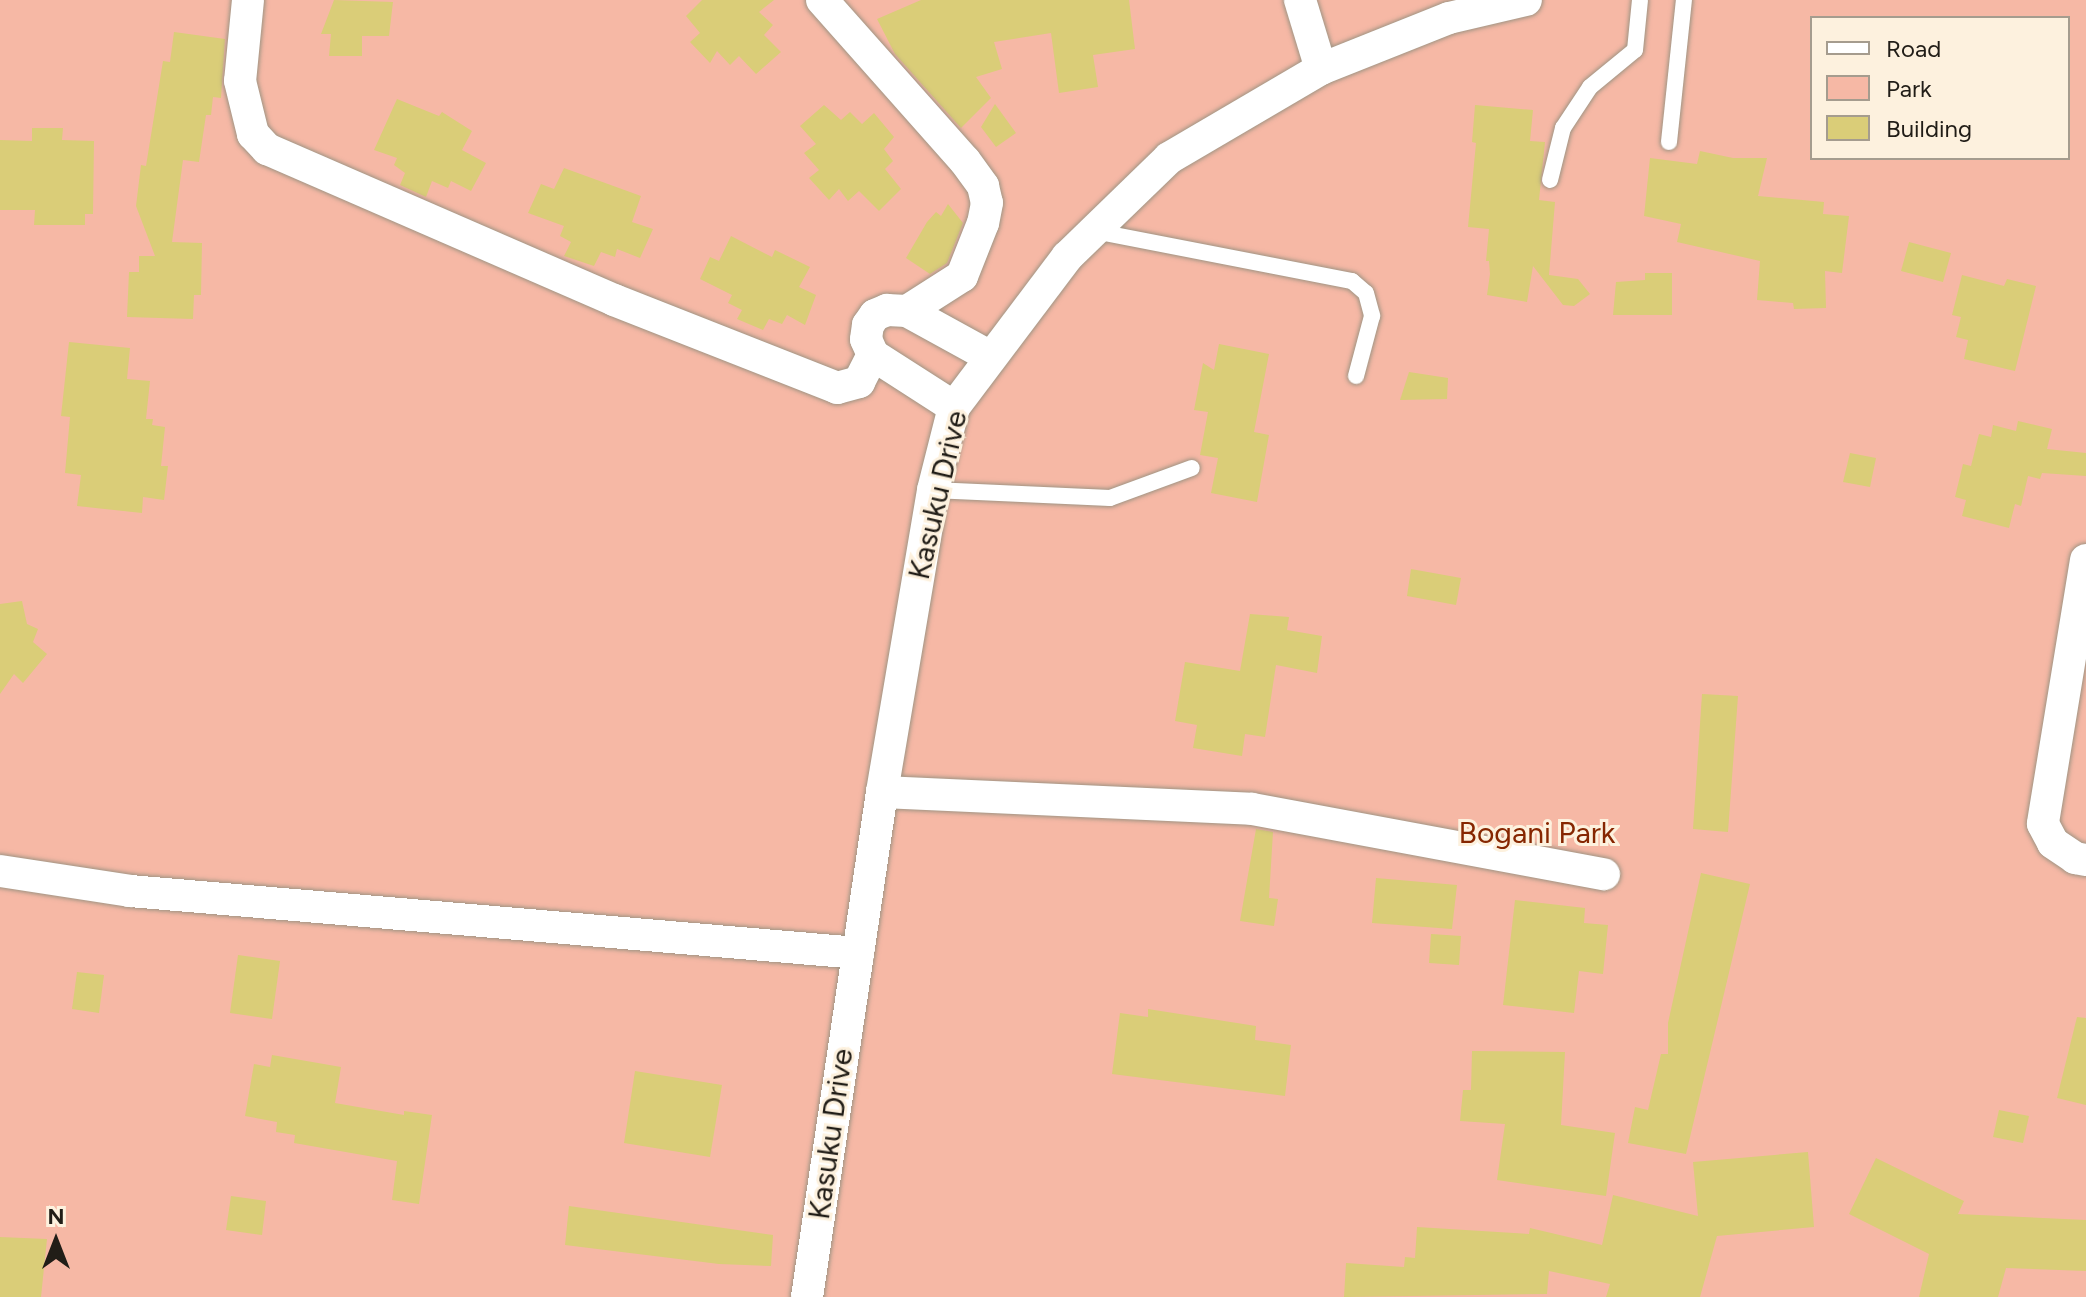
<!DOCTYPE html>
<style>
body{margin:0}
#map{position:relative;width:2086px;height:1297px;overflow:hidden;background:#efe3d1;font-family:Figtree,sans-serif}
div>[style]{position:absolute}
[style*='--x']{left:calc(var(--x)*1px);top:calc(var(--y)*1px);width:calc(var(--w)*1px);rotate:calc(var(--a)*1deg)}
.green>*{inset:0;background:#f6b8a5}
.building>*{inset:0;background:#dacd78}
.roads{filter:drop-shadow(0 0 2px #9f9483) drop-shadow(0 0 2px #9f9483)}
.service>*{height:16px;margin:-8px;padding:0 8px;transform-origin:8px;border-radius:8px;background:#fff}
.minor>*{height:32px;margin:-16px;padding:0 16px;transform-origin:16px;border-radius:16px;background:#fff}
span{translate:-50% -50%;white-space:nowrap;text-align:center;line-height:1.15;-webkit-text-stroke:6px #fdf1de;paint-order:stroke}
.street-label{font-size:30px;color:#211d17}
.park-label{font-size:30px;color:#862601}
.legend{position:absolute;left:1810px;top:16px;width:260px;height:144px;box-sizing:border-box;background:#fdf1de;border:2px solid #a59c8e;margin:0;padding:10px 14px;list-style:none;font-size:24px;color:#211d17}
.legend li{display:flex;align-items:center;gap:16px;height:40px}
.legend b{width:40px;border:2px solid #a59c8e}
.north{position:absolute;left:16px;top:1201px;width:80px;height:80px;-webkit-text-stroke:6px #fdf1de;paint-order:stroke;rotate:0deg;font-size:22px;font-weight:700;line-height:32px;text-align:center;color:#211d17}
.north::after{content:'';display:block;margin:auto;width:28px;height:36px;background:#211d17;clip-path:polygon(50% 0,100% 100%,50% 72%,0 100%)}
</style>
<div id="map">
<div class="green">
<i style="clip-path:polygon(evenodd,0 0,2086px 0,2086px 1297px,0 1297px,0 0,1812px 18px,2068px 18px,2068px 158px,1812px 158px,1812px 18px)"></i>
</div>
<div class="building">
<i style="clip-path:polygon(334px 0,393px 2px,389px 36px,362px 36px,362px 56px,329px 56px,331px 34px,321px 34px)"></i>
<i style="clip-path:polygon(702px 0,774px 0,759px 12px,773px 25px,764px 35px,781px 52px,756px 74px,739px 56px,730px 65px,717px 51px,710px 63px,690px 42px,700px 33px,686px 16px)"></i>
<i style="clip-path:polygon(921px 0,1129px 0,1135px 49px,1093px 55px,1098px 87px,1059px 93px,1051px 33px,994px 42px,1002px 69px,976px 77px,991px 98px,961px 128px,895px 54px,877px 19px)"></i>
<i style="clip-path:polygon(174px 32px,225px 39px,221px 98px,213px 97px,211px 115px,206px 115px,199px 162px,183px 160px,172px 242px,202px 243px,201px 295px,194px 295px,193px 319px,127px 317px,129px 272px,139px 272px,139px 256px,155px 256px,136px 206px,141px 165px,146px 166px,163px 61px,170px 62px)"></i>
<i style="clip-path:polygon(397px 99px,439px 116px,442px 112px,472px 131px,462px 150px,486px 163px,471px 191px,451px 181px,448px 188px,432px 181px,426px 197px,400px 185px,405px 173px,394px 165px,397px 158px,374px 150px)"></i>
<i style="clip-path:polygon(995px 104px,1016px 133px,996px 147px,981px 127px)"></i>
<i style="clip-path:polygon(824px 105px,841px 120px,850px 112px,862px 124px,874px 113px,894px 137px,884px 149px,893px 161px,885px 169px,901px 189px,879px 211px,859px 191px,848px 201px,839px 189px,829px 200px,809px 178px,819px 170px,804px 153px,816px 144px,800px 126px)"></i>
<i style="clip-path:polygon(1475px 105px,1533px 110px,1530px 141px,1545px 142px,1539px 200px,1555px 202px,1549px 275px,1578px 279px,1590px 294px,1574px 306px,1563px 305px,1533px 266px,1527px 302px,1487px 295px,1490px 274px,1489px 261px,1486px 261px,1489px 229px,1468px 227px,1476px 143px,1472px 142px)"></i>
<i style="clip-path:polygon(32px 128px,63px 128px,62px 140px,94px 141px,93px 214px,85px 214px,85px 225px,34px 225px,35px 210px,0 210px,0 140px,32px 141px)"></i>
<i style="clip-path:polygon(1700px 151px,1733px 158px,1767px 158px,1758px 196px,1824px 202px,1823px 214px,1849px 216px,1842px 273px,1825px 271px,1826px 308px,1794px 309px,1793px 303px,1757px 300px,1760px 261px,1677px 242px,1681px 224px,1644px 216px,1650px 158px,1697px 164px)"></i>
<i style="clip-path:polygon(564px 168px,641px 196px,632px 222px,653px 229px,640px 258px,617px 249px,615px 257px,601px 252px,594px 266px,564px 256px,571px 242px,560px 236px,564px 226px,528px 213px,541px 184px,554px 189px)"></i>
<i style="clip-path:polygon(948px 204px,963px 223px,947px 263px,930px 274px,906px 258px,927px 222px,936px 212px,941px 216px)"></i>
<i style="clip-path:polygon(731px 236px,772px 257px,775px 250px,810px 267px,799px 287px,816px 295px,805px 325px,787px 315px,782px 324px,769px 319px,763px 330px,737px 319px,742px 310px,728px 303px,732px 295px,700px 279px,710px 257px,719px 261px)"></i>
<i style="clip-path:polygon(1909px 242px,1951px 253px,1943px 282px,1901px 271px)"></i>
<i style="clip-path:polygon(1645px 273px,1672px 273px,1672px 315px,1613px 315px,1616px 282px,1645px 280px)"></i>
<i style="clip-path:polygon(1962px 275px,2004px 286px,2007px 279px,2036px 286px,2015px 371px,1964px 359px,1968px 340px,1956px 337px,1961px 317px,1952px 315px)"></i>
<i style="clip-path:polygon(69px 342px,130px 348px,127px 379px,150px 381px,146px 419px,153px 419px,152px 425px,165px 427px,161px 466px,168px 466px,164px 500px,143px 497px,142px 513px,77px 506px,81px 475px,65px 473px,70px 417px,61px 416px)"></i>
<i style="clip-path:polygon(1219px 344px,1269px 354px,1254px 432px,1269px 435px,1257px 502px,1211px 493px,1218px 458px,1200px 455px,1208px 412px,1194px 410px,1203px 363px,1214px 370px)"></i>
<i style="clip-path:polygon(1409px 372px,1448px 378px,1447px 399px,1400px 400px)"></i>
<i style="clip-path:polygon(2018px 421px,2052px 429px,2047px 449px,2086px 453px,2086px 476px,2042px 473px,2040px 479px,2028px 476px,2021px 506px,2015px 504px,2009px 528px,1962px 516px,1966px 500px,1955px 497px,1963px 464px,1971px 466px,1979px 434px,1991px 437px,1993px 425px,2016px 431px)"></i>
<i style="clip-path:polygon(1850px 453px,1876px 458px,1870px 487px,1843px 482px)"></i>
<i style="clip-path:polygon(1411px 569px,1461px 578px,1456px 605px,1407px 596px)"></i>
<i style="clip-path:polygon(22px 601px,27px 624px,38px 629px,33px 642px,47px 654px,23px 683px,14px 674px,0 694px,0 604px)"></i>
<i style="clip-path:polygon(1250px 614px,1289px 617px,1287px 630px,1322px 636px,1317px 673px,1276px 665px,1265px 737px,1245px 734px,1242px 756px,1193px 748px,1197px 725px,1175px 721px,1185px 662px,1240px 671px)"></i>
<i style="clip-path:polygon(1702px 694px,1738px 696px,1728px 832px,1693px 829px)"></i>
<i style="clip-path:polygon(1256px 829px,1273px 832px,1269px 898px,1278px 899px,1274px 926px,1240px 921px)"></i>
<i style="clip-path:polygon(1701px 873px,1750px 884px,1686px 1154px,1628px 1143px,1635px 1107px,1648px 1110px,1661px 1054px,1668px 1054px,1668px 1023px)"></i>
<i style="clip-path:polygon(1376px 878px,1457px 885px,1452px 929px,1372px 923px)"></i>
<i style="clip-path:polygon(1515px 900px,1585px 908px,1584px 923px,1608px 925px,1603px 974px,1579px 971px,1574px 1013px,1503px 1005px)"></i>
<i style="clip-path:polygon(1431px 934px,1461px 936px,1459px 965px,1429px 963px)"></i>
<i style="clip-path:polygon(238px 955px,280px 961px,272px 1019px,230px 1013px)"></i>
<i style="clip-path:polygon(77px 972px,104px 975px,99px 1013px,72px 1009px)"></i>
<i style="clip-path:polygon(1148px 1009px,1256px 1026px,1255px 1040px,1291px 1045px,1285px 1096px,1112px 1074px,1120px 1013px,1148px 1017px)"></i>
<i style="clip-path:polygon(2077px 1017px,2086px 1018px,2086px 1105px,2057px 1098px)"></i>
<i style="clip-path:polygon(1472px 1051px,1565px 1052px,1561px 1125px,1615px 1133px,1606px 1196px,1497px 1180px,1505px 1124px,1460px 1121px,1463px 1090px,1471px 1090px)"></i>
<i style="clip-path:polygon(272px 1055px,341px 1067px,335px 1103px,404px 1115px,404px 1111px,432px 1115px,419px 1204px,392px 1200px,397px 1161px,294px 1143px,295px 1135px,276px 1132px,277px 1122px,245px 1116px,254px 1064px,270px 1067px)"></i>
<i style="clip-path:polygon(635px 1071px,722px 1085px,710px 1157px,624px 1143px)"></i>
<i style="clip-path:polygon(1999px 1110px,2029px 1116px,2023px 1143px,1993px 1137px)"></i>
<i style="clip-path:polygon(1808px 1152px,1814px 1227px,1717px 1236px,1700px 1297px,1606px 1297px,1610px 1284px,1549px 1271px,1547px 1294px,1344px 1297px,1346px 1263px,1404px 1267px,1405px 1257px,1415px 1258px,1417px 1227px,1529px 1234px,1530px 1228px,1602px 1245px,1613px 1195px,1698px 1216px,1693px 1162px)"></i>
<i style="clip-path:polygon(1876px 1158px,1964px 1201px,1958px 1214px,2086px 1220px,2086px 1271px,2006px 1268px,1998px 1297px,1919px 1297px,1929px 1254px,1849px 1214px)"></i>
<i style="clip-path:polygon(231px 1196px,266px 1201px,262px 1235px,226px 1230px)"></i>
<i style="clip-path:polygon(569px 1206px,773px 1235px,771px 1266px,719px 1264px,565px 1245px)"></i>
<i style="clip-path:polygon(0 1237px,47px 1239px,41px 1297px,0 1297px)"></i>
</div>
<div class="roads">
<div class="service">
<i style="--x:1669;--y:142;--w:143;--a:-84"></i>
<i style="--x:1550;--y:180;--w:54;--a:-76"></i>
<i style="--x:1563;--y:128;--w:49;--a:-56.6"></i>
<i style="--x:1590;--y:87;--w:58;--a:-39.4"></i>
<i style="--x:1635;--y:50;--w:50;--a:-84.3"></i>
<i style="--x:1094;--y:231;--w:263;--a:11"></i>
<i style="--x:1352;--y:281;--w:18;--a:41"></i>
<i style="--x:1366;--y:293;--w:24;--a:75"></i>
<i style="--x:1372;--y:316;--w:62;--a:104.9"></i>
<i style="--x:933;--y:490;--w:177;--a:2.6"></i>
<i style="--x:1110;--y:498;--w:87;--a:-20.1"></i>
</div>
<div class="minor">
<i style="--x:248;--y:0;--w:81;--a:95.6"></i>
<i style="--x:240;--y:81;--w:55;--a:76.2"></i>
<i style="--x:253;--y:134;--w:21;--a:47"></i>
<i style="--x:267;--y:149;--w:378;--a:23.5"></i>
<i style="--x:614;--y:300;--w:240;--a:21.5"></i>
<i style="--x:837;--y:388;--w:23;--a:-15"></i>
<i style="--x:859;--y:382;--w:30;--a:-63"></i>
<i style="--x:822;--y:0;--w:215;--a:48.4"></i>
<i style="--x:965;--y:161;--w:31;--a:54"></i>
<i style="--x:983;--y:186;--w:17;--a:77"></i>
<i style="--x:987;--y:203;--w:20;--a:101"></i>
<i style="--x:983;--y:223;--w:57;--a:111.6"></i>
<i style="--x:962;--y:276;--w:65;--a:147.5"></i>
<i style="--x:1300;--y:0;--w:72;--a:73.1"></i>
<i style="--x:954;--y:407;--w:96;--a:-147.3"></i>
<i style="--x:873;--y:355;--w:17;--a:-114"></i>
<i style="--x:866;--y:339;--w:14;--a:-82"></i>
<i style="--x:868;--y:325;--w:12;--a:-55"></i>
<i style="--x:875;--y:315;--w:13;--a:-23"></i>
<i style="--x:887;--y:310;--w:20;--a:3"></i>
<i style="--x:907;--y:311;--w:94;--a:28.8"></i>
<i style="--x:2086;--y:560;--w:267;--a:99.3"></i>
<i style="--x:2043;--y:824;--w:21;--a:62"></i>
<i style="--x:2053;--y:843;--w:27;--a:34"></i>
<i style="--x:2075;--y:858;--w:11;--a:10"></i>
<i style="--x:882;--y:792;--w:370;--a:2.6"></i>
<i style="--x:1252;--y:809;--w:358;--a:10.5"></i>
<i style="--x:0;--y:871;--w:132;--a:8.7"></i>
<i style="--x:130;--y:891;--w:731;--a:4.87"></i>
<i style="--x:807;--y:1297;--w:511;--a:-81.55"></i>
<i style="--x:882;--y:792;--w:306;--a:-80.4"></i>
<i style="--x:933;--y:490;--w:86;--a:-75.8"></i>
<i style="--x:954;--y:407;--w:188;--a:-53"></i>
<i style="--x:1067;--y:257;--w:142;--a:-44.1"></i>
<i style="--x:1169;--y:158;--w:176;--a:-30.4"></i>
<i style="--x:1321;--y:69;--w:138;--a:-21.7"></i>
<i style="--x:1449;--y:18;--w:79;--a:-13.2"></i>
</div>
</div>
<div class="street-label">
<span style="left:938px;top:495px;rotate:-77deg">Kasuku Drive</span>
<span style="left:831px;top:1134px;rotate:-82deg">Kasuku Drive</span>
</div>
<div class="park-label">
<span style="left:1537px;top:833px">Bogani Park</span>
</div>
<ul class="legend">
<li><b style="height:10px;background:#fff"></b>Road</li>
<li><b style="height:22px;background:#f6b8a5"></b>Park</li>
<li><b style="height:22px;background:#dacd78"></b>Building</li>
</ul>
<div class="north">N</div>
</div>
